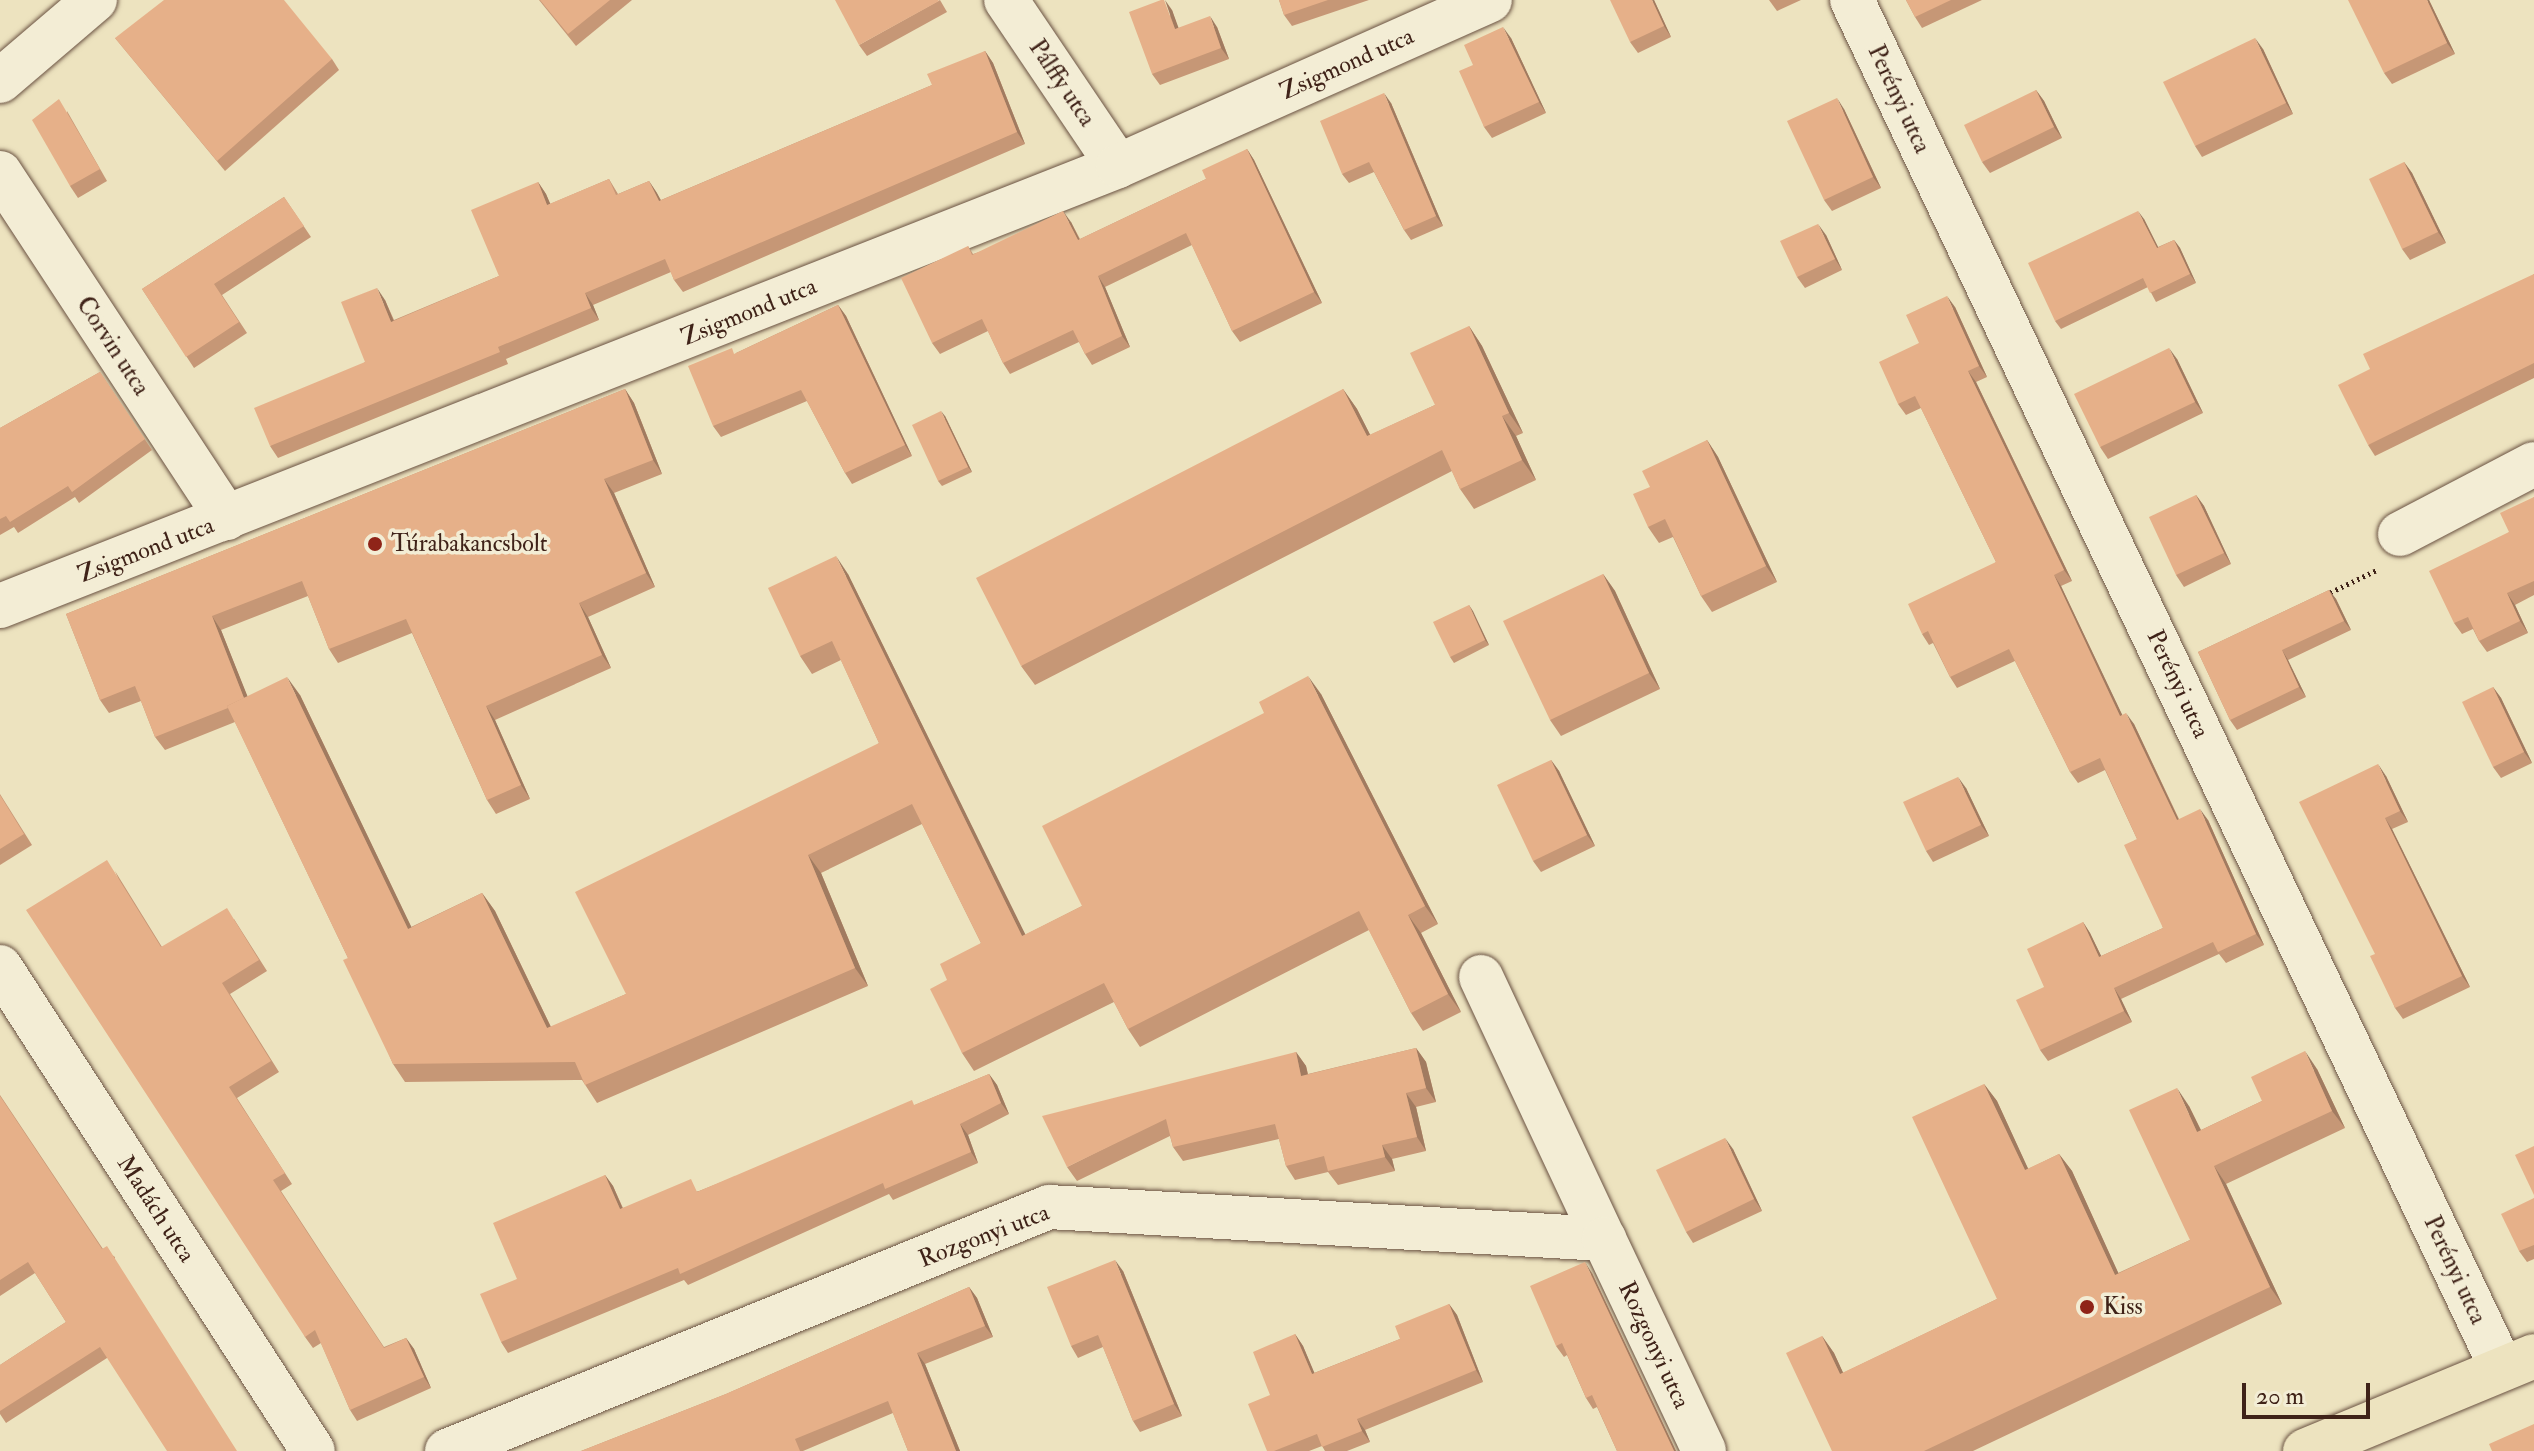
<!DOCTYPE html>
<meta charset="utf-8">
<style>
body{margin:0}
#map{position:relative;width:2534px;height:1451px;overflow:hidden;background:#ede3bf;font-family:"IM FELL Double Pica",serif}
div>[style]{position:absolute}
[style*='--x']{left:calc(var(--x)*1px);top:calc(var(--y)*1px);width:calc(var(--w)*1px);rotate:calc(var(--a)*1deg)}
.path>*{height:5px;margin-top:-2.5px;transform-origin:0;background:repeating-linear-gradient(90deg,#3f2218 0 2px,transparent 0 6px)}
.roads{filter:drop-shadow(0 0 2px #6a5242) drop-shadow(0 0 2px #6a5242)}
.street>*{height:44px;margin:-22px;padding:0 22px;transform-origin:22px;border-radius:22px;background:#f3edd5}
.primary>*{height:44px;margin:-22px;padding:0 22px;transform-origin:22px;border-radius:22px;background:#ede3bf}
.wall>*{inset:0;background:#c69776}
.shaded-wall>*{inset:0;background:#a17b60}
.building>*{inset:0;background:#e6b089}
.dots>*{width:22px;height:22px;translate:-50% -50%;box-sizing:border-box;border:4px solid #f3edd5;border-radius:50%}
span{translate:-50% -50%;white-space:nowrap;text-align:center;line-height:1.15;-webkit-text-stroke:7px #f3edd5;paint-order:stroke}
.street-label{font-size:24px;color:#3f2218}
.poi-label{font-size:24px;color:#3f2218}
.left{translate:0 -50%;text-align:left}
.scale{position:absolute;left:2242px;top:1383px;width:128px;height:36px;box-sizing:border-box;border:4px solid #3f2218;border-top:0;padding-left:10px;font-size:24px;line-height:28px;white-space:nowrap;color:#3f2218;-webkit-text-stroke:6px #f3edd5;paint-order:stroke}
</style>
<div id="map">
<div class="path">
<i style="--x:2325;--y:595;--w:58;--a:-25.7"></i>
</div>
<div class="roads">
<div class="street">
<i style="--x:1006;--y:0;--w:200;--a:56"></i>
<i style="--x:1852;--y:0;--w:1515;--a:64.6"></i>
<i style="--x:0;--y:81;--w:125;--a:-40.5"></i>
<i style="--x:0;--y:173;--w:413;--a:56.7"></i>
<i style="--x:2400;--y:534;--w:151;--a:-27.6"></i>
<i style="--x:0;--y:606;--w:1201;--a:-21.48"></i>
<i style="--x:1118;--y:166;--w:407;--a:-24"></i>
<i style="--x:0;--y:967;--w:576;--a:57.11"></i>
<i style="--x:1481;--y:977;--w:289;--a:64.9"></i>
<i style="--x:447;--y:1451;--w:650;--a:-22.06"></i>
<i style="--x:1049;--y:1207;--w:556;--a:3.3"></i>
<i style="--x:1604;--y:1239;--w:234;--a:64.7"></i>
</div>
<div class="primary">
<i style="--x:2305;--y:1451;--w:248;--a:-22.5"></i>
</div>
</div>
<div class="wall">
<i style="clip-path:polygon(539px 0,632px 0,576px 46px)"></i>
<i style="clip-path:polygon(940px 0,947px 12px,867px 56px,859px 45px)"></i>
<i style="clip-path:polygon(1279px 0,1369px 0,1292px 26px,1284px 15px)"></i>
<i style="clip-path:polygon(1654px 0,1671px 37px,1638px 53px,1630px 42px)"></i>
<i style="clip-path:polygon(1769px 0,1801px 0,1777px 11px)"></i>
<i style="clip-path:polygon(1906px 0,1982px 0,1922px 28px,1915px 17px)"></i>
<i style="clip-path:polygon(2429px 0,2455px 54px,2392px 84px,2384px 73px)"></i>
<i style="clip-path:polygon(1172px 10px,1178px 28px,1217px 27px,1229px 59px,1160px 85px,1152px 74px)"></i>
<i style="clip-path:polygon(115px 38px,332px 59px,339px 70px,225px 171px)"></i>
<i style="clip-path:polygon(1511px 38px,1546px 113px,1492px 138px,1484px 127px,1473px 65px)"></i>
<i style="clip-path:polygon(2263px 49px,2293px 114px,2202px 157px,2195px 146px)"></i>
<i style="clip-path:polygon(985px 51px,993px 63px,1025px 144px,683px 292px,674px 280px,671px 272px,593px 305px,599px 320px,506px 359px,508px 364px,278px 458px,270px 446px,365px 362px,385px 300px,394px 320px,499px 276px,538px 182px,546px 194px,550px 204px,609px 179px,618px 194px,649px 181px,661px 200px,932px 85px)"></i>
<i style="clip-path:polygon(2036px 90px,2044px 101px,2062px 138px,1990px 173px,1982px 162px)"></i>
<i style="clip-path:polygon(1391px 103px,1443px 226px,1411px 240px,1404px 230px,1374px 172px,1349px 183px,1342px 174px)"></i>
<i style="clip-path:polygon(1844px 109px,1881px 188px,1832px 211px,1824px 200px)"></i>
<i style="clip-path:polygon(67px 111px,107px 181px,78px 198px,70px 186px)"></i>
<i style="clip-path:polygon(1247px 149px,1254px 160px,1322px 303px,1240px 342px,1232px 331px,1192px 245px,1105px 287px,1130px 347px,1092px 365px,1085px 354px,1079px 342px,1010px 374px,1003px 363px,988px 331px,940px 354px,932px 343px,968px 246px,973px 254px,1071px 222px,1080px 239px,1206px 179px)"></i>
<i style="clip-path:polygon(2404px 162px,2412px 173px,2446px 243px,2410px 260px,2402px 249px)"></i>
<i style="clip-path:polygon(284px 197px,311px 237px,222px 295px,247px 333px,194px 368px,142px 289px)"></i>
<i style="clip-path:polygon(2144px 219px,2158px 247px,2174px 240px,2180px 248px,2196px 283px,2156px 302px,2148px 287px,2061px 329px,2055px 321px)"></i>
<i style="clip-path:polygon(1826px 235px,1842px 270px,1805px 288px,1797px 277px)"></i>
<i style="clip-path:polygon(2534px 274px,2534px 378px,2375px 456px,2368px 445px)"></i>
<i style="clip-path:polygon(838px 305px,846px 316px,912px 456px,852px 484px,845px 473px,807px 401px,721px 437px,713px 426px,736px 353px)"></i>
<i style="clip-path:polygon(1955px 307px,1987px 377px,1976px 382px,2072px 581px,2061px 586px,2122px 715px,2134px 724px,2179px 819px,2208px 820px,2264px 945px,2226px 963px,2219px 954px,2121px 999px,2132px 1022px,2048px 1061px,2040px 1050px,2044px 987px,2083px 922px,2090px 933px,2101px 956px,2163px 928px,2137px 839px,2105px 770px,2078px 783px,2070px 772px,2015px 661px,1957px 688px,1950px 677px,1933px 643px,1929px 645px,1922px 634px,1996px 562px,1921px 408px,1906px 415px,1898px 404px,1919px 343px)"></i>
<i style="clip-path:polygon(1469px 326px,1482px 346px,1523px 433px,1516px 436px,1536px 480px,1474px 509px,1460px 489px,1452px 471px,1035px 685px,1021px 666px,1343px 389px,1357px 409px,1370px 435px,1435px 405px)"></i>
<i style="clip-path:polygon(2177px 359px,2203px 413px,2108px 459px,2100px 447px)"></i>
<i style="clip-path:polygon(100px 372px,152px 450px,79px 503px,75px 497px,18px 533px,14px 527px,0 535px,0 428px)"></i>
<i style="clip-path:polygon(625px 389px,634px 403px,662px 474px,614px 493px,655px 587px,588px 617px,611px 668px,495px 720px,530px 799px,496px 814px,487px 800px,412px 633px,338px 663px,329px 649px,308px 596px,221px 630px,247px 696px,300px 695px,411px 927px,482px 893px,495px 911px,551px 1027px,626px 994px,879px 743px,841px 660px,812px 674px,800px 656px,848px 574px,1025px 935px,1082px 906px,1321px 694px,1438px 924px,1421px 933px,1461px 1012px,1423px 1031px,1411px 1013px,1369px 930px,1140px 1047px,1128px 1029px,1114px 1002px,974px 1071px,962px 1053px,947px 980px,981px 943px,922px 824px,821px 873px,868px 986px,597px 1103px,582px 1080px,405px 1082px,393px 1064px,348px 958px,235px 722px,165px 750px,155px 737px,141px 701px,109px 713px,100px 700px,66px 614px)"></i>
<i style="clip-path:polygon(945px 416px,972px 472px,942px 486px,938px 481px)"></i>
<i style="clip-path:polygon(1707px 440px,1718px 457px,1777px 582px,1712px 612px,1701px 596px,1673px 537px,1659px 543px,1648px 527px,1650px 487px)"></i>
<i style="clip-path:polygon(2196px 495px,2204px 506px,2231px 564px,2184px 587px,2176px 575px)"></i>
<i style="clip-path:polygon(2534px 497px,2534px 595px,2515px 605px,2528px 633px,2487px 652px,2479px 641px,2473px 629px,2462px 634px,2454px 623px,2509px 532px)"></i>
<i style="clip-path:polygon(1603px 574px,1615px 591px,1660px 689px,1561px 736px,1550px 720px)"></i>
<i style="clip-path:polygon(2329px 590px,2336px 599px,2351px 630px,2288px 660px,2306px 697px,2237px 730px,2230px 720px,2198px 652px)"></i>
<i style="clip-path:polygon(1469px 605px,1489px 645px,1454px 663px,1450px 657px)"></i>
<i style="clip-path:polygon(2493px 687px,2501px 698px,2532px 763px,2501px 778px,2493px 767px)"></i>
<i style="clip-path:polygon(1551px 760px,1559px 771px,1595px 846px,1541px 872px,1533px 861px)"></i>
<i style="clip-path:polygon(2386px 776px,2408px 822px,2392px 829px,2470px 987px,2403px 1019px,2395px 1008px,2375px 954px)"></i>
<i style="clip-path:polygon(1966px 788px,1989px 836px,1933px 862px,1926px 851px)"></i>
<i style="clip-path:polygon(0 794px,32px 845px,0 865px)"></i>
<i style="clip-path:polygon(115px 871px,162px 947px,234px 919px,267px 971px,230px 994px,279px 1072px,237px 1098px,292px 1184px,281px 1191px,326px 1260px,384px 1347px,406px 1338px,414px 1349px,431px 1388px,357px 1421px,350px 1410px,321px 1343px,313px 1348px,305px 1337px)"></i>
<i style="clip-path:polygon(1416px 1048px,1426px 1062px,1436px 1102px,1416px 1107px,1426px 1151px,1392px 1159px,1395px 1171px,1338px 1185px,1328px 1172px,1295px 1180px,1286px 1166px,1279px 1139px,1183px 1161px,1173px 1147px,1170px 1136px,1077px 1181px,1067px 1167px,1296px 1052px,1306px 1066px,1308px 1074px)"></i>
<i style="clip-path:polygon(2317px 1069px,2345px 1128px,2226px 1184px,2282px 1304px,1973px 1451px,1832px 1451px,1822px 1336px,1834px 1353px,1843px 1373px,1997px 1299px,1984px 1084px,1997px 1101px,2028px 1169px,2059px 1154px,2072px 1171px,2118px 1273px,2190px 1240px,2189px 1106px,2201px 1130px,2262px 1101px)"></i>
<i style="clip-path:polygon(989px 1074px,997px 1085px,1009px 1114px,968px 1135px,978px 1163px,893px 1200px,889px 1194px,688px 1285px,684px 1280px,508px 1353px,501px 1342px,517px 1279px,605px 1175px,613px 1186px,623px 1208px,699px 1191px,915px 1105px)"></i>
<i style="clip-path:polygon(0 1095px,103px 1249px,115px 1257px,107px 1358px,6px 1423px,0 1414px,0 1365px,66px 1322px,35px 1273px,0 1296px)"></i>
<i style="clip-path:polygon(1733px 1149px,1762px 1211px,1693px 1243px,1686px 1232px)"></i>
<i style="clip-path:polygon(2534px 1198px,2534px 1259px,2527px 1262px,2519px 1251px)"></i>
<i style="clip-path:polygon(1123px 1271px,1182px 1416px,1140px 1432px,1133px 1421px,1103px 1347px,1078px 1358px,1071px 1346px)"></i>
<i style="clip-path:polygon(1592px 1273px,1676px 1451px,1617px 1451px,1597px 1407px,1593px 1409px,1586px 1398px,1567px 1355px,1564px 1357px,1556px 1346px)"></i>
<i style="clip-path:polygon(969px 1287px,977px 1298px,993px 1337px,925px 1364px,960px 1451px,908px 1451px,893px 1413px,803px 1451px,581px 1451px,726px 1394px)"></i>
<i style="clip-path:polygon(1449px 1304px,1457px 1315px,1483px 1382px,1365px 1430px,1370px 1442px,1347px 1451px,1325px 1451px,1322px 1446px,1309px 1451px,1267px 1451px,1270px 1395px,1295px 1334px,1303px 1346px,1314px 1373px,1400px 1339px)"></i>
</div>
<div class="shaded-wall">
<i style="clip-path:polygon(1165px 0,1172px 10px,1183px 40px,1175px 29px)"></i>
<i style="clip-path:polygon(1652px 0,1654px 0,1671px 37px,1664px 26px)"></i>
<i style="clip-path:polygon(2427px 0,2429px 0,2455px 54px,2447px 43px)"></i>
<i style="clip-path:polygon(1210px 16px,1217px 27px,1229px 59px,1221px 48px)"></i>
<i style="clip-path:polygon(1503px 27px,1511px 38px,1546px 113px,1539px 102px)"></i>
<i style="clip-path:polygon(2255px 38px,2263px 49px,2293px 114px,2286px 103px)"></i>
<i style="clip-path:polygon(985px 51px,993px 63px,1025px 144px,1017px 132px)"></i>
<i style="clip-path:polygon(2036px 90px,2044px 101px,2062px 138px,2054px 127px)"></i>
<i style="clip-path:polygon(1384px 93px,1391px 103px,1443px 226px,1436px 216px)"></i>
<i style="clip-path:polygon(1837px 98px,1844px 109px,1881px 188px,1873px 177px)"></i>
<i style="clip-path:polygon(1247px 149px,1254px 160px,1322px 303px,1314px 292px)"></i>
<i style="clip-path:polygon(2404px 162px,2412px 173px,2446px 243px,2438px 232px)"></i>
<i style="clip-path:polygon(649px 181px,657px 193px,667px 213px,659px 201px)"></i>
<i style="clip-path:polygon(538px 182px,546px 194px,556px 217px,547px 205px)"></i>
<i style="clip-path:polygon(1063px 211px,1071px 222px,1085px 251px,1078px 240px)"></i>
<i style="clip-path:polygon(2138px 211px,2144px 219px,2163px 257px,2157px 248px)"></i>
<i style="clip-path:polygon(1818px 224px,1826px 235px,1842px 270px,1835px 259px)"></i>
<i style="clip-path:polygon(2174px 240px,2180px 248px,2196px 283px,2190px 274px)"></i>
<i style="clip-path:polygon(1098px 276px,1105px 287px,1130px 347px,1122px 336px)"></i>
<i style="clip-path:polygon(377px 288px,385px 300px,399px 334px,391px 322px)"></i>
<i style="clip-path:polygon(585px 293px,593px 305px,599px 320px,591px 308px)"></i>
<i style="clip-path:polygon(1947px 296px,1955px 307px,1987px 377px,1979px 366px)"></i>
<i style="clip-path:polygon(838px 305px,846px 316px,912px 456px,905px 445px)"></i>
<i style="clip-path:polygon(1469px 326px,1482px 346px,1523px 433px,1509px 413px)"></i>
<i style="clip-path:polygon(2169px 348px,2177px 359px,2203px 413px,2195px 402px)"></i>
<i style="clip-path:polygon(1968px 371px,1976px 382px,2072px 581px,2064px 570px)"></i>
<i style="clip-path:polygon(625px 389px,634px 403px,662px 474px,653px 460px)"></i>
<i style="clip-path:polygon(1343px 389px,1357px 409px,1381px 456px,1367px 436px)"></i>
<i style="clip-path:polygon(941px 411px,945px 416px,972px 472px,968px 467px)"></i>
<i style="clip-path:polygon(1502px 416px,1516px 436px,1536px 480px,1522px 460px)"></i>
<i style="clip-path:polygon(1707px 440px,1718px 457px,1777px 582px,1766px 566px)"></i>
<i style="clip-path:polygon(604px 479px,614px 493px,655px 587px,646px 573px)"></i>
<i style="clip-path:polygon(2196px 495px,2204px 506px,2231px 564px,2224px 553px)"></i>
<i style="clip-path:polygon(836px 556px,848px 574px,1035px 954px,1022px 936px)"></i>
<i style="clip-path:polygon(1603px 574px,1615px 591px,1660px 689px,1649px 673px)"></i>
<i style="clip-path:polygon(2054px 575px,2061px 586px,2128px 727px,2120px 716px)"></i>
<i style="clip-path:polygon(2329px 590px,2336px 599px,2351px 630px,2344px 621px)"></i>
<i style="clip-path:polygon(2507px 593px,2515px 605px,2528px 633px,2520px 621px)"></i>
<i style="clip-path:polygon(579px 603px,588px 617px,611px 668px,602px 655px)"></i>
<i style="clip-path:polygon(1469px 605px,1473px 611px,1489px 645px,1485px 640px)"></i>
<i style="clip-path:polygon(212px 616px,221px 630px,255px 715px,245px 701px)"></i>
<i style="clip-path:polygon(2282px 650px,2288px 660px,2306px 697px,2299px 687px)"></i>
<i style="clip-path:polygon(1308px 676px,1321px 694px,1438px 924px,1425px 906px)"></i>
<i style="clip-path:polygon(287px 677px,300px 695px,421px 947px,408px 929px)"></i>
<i style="clip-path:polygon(2493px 687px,2501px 698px,2532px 763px,2524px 752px)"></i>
<i style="clip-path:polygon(486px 706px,495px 720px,530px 799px,521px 785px)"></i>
<i style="clip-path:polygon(2126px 713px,2134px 724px,2184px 831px,2177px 820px)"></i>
<i style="clip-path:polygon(1551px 760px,1559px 771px,1595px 846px,1587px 835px)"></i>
<i style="clip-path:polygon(2378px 764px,2386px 776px,2408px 822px,2400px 811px)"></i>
<i style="clip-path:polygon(1958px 777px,1966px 788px,1989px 836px,1981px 825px)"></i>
<i style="clip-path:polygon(2200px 809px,2208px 820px,2264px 945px,2256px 934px)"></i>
<i style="clip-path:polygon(2385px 818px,2392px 829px,2470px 987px,2462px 976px)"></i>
<i style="clip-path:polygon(808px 855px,821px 873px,868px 986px,855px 968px)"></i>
<i style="clip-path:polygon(482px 893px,495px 911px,560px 1046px,547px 1028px)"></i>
<i style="clip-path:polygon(1408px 915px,1421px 933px,1461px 1012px,1448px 994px)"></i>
<i style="clip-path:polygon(2083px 922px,2090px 933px,2107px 968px,2099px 957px)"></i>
<i style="clip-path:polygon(2114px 988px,2121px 999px,2132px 1022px,2124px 1011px)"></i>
<i style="clip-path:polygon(1416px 1048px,1426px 1062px,1436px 1102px,1426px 1088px)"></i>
<i style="clip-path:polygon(2305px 1051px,2317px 1069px,2345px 1128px,2332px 1111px)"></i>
<i style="clip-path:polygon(1296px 1052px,1306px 1066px,1311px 1090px,1301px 1076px)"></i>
<i style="clip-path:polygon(989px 1074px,997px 1085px,1009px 1114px,1001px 1103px)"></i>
<i style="clip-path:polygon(1984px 1084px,1997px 1101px,2037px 1188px,2025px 1170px)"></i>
<i style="clip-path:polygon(2177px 1088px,2189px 1106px,2210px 1149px,2197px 1132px)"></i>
<i style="clip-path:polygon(1406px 1093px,1416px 1107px,1426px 1151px,1417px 1137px)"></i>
<i style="clip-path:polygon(960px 1124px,968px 1135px,978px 1163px,971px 1152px)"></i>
<i style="clip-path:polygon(1725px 1138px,1733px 1149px,1762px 1211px,1754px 1199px)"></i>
<i style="clip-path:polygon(1382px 1145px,1392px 1159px,1395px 1171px,1385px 1157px)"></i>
<i style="clip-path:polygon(2059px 1154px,2072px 1171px,2127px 1292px,2115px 1275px)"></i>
<i style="clip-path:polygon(2214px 1166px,2226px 1184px,2282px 1304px,2270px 1287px)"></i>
<i style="clip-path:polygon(605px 1175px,613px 1186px,628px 1221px,620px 1209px)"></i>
<i style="clip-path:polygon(1115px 1260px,1123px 1271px,1182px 1416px,1174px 1404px)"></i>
<i style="clip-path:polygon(1585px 1262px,1592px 1273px,1676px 1451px,1674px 1451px)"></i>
<i style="clip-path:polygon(969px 1287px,977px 1298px,993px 1337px,985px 1326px)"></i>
<i style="clip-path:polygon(1449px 1304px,1457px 1315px,1483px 1382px,1476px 1370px)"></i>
<i style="clip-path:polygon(1295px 1334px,1303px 1346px,1320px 1386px,1312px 1374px)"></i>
<i style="clip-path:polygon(1822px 1336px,1834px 1353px,1852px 1392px,1840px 1374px)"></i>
<i style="clip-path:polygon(406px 1338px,414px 1349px,431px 1388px,424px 1377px)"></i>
<i style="clip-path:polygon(917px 1353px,925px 1364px,960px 1451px,956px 1451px)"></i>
<i style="clip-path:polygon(1357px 1419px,1365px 1430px,1370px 1442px,1362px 1431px)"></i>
</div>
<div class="building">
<i style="clip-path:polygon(164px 0,284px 0,332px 59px,217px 161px,115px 38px)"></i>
<i style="clip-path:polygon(540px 0,610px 0,568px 34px)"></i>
<i style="clip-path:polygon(835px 0,938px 0,939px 1px,859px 45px)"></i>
<i style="clip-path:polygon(1161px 0,1164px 0,1175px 29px,1210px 16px,1221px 48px,1152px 74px,1129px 12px)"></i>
<i style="clip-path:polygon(1279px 0,1328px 0,1284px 15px)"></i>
<i style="clip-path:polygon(1610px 0,1652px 0,1664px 26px,1630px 42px)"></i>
<i style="clip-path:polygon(1906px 0,1951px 0,1915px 17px)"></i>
<i style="clip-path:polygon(2348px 0,2427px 0,2447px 43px,2384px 73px)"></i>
<i style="clip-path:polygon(1503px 27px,1539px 102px,1484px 127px,1459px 71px,1473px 65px,1464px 45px)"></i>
<i style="clip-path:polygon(2255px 38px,2286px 103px,2195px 146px,2163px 82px)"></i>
<i style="clip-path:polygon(985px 51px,1017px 132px,674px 280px,665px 259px,585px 293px,591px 308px,498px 347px,500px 352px,270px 446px,254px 408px,365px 362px,341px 302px,377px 288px,391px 322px,499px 276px,471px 210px,538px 182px,547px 205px,609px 179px,616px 195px,649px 181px,659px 201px,932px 85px,927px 74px)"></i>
<i style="clip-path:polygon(2036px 90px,2054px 127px,1982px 162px,1964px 125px)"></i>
<i style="clip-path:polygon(1384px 93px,1436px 216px,1404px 230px,1369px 162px,1342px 174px,1320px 121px)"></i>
<i style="clip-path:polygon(1837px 98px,1873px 177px,1824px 200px,1787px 121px)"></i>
<i style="clip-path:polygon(59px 99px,100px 169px,70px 186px,32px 120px)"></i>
<i style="clip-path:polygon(1247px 149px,1314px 292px,1232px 331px,1186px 233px,1098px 276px,1122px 336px,1085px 354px,1073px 330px,1003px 363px,982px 319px,932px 343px,901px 278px,968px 246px,972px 255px,1063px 211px,1078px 240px,1206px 179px,1202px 170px)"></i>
<i style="clip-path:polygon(2404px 162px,2438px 232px,2402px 249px,2369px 179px)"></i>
<i style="clip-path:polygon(284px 197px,304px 226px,214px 284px,239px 322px,186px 357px,142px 289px)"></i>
<i style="clip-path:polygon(2138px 211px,2157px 248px,2174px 240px,2190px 274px,2150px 293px,2143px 278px,2055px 321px,2028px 263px)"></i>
<i style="clip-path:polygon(1818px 224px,1835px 259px,1797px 277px,1780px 241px)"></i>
<i style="clip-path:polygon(2534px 274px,2534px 363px,2368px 445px,2338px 385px,2370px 369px,2363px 354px)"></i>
<i style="clip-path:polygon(1947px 296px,1979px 366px,1968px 371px,2064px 570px,2054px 575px,2120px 716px,2126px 713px,2177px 820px,2200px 809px,2256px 934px,2218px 952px,2213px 942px,2114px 988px,2124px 1011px,2040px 1050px,2016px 1000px,2044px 987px,2027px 949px,2083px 922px,2099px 957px,2163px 928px,2124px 845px,2137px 839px,2100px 758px,2070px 772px,2009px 649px,1950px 677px,1928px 631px,1922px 634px,1908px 604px,1996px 562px,1915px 396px,1898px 404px,1879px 362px,1919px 343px,1906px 315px)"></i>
<i style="clip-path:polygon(838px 305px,905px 445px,845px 473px,801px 390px,713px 426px,688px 366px,732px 348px,734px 354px)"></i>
<i style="clip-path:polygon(1469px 326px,1509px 413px,1502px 416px,1522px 460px,1460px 489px,1442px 450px,1021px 666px,976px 578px,1343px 389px,1367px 436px,1435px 405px,1410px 353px)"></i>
<i style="clip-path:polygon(2169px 348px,2195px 402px,2100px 447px,2074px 394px)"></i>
<i style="clip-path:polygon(100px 372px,145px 439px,72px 492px,68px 486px,10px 522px,6px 516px,0 519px,0 428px)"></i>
<i style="clip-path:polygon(625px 389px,653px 460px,604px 479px,646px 573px,579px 603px,602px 655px,486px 706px,521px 785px,487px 800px,406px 619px,329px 649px,302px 581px,212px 616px,244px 698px,227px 706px,228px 708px,155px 737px,135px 686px,100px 700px,66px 614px)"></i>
<i style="clip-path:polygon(941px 411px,968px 467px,938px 481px,912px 425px)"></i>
<i style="clip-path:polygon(1707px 440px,1766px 566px,1701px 596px,1665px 519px,1648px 527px,1633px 494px,1650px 487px,1642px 471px)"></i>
<i style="clip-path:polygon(2196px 495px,2224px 553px,2176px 575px,2149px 517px)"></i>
<i style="clip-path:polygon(2534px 497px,2534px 581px,2507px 593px,2520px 621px,2479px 641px,2468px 617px,2454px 623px,2429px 571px,2509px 532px,2500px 513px)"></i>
<i style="clip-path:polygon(836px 556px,1022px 936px,1082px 906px,1042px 826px,1264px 713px,1259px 702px,1308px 676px,1425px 906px,1408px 915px,1448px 994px,1411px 1013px,1359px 911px,1128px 1029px,1104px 983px,962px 1053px,930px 989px,947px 980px,940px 964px,981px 943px,912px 804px,808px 855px,855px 968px,585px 1085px,575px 1062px,393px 1064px,343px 960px,348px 958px,227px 706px,287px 677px,408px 929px,482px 893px,547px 1028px,626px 994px,575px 892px,879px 743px,832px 641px,800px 656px,768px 588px)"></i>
<i style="clip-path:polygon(1603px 574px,1649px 673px,1550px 720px,1503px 621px)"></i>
<i style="clip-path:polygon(2329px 590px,2344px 621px,2282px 650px,2299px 687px,2230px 720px,2198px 652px)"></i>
<i style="clip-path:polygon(1469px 605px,1485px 640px,1450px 657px,1433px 622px)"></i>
<i style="clip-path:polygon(2493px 687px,2524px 752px,2493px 767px,2462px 702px)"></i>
<i style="clip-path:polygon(1551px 760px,1587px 835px,1533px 861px,1497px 785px)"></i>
<i style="clip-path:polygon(2378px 764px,2400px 811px,2385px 818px,2462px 976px,2395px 1008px,2370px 956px,2375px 954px,2299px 802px)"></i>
<i style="clip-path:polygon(1958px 777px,1981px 825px,1926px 851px,1903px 802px)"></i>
<i style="clip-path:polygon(0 795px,24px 834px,0 849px)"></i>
<i style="clip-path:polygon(107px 860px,161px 947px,227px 908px,259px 960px,222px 983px,271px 1061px,229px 1087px,285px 1173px,273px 1180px,318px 1249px,384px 1348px,406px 1338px,424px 1377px,350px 1410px,315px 1330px,305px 1337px,26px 910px)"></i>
<i style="clip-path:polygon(1416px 1048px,1426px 1088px,1406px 1093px,1417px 1137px,1382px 1145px,1385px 1157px,1328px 1171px,1324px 1156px,1286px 1166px,1275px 1124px,1173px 1147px,1166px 1119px,1067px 1167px,1042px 1116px,1296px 1052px,1301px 1076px)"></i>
<i style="clip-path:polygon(2305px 1051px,2332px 1111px,2214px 1166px,2270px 1287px,1924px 1451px,1832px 1451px,1786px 1353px,1822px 1336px,1840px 1374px,1997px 1299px,1912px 1117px,1984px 1084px,2025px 1170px,2059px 1154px,2115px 1275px,2190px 1240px,2129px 1110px,2177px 1088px,2197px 1132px,2262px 1101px,2251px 1077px)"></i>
<i style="clip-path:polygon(989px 1074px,1001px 1103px,960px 1124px,971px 1152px,885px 1189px,883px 1183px,680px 1274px,678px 1268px,501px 1342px,480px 1294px,517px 1279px,493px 1223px,605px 1175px,620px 1209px,691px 1179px,697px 1192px,912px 1100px,914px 1105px)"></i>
<i style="clip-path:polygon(0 1096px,102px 1249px,107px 1246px,237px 1451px,167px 1451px,100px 1347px,0 1411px,0 1365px,66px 1322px,28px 1262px,0 1280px)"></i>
<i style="clip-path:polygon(1725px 1138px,1754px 1199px,1686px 1232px,1656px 1170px)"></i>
<i style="clip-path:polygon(2534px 1146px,2534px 1195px,2515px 1155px)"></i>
<i style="clip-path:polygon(2534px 1198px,2534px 1245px,2519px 1251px,2501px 1214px)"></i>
<i style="clip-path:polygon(1115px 1260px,1174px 1404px,1133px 1421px,1098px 1335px,1071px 1346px,1047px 1287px)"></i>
<i style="clip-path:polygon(1585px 1262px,1674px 1451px,1617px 1451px,1592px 1395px,1586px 1398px,1562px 1343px,1556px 1346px,1530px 1286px)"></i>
<i style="clip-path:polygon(969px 1287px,985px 1326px,917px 1353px,956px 1451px,908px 1451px,888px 1401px,795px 1439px,800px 1451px,581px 1451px,726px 1394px)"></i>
<i style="clip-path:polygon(1449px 1304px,1476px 1370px,1357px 1419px,1362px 1431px,1322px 1447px,1317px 1434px,1274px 1451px,1267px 1451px,1248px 1404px,1270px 1395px,1253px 1352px,1295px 1334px,1312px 1374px,1400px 1339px,1395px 1326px)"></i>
<i style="clip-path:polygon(2534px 1424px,2534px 1451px,2492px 1451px,2489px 1444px)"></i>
</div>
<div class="dots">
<i style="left:375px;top:544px;background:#8f2418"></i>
<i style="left:2087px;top:1307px;background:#8f2418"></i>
</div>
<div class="street-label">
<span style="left:1347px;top:64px;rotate:-24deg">Zsigmond utca</span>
<span style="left:1062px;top:83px;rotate:56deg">Pálffy utca</span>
<span style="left:1899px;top:99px;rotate:65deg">Perényi utca</span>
<span style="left:749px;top:312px;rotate:-22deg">Zsigmond utca</span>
<span style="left:113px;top:346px;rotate:57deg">Corvin utca</span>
<span style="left:146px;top:550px;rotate:-21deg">Zsigmond utca</span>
<span style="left:2178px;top:684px;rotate:65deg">Perényi utca</span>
<span style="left:156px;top:1209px;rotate:57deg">Madách utca</span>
<span style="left:984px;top:1236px;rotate:-21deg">Rozgonyi utca</span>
<span style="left:2455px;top:1270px;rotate:65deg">Perényi utca</span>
<span style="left:1654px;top:1345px;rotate:65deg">Rozgonyi utca</span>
</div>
<div class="poi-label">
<span class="left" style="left:391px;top:544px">Túrabakancsbolt</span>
<span class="left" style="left:2103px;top:1307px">Kiss</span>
</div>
<div class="scale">20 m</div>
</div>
